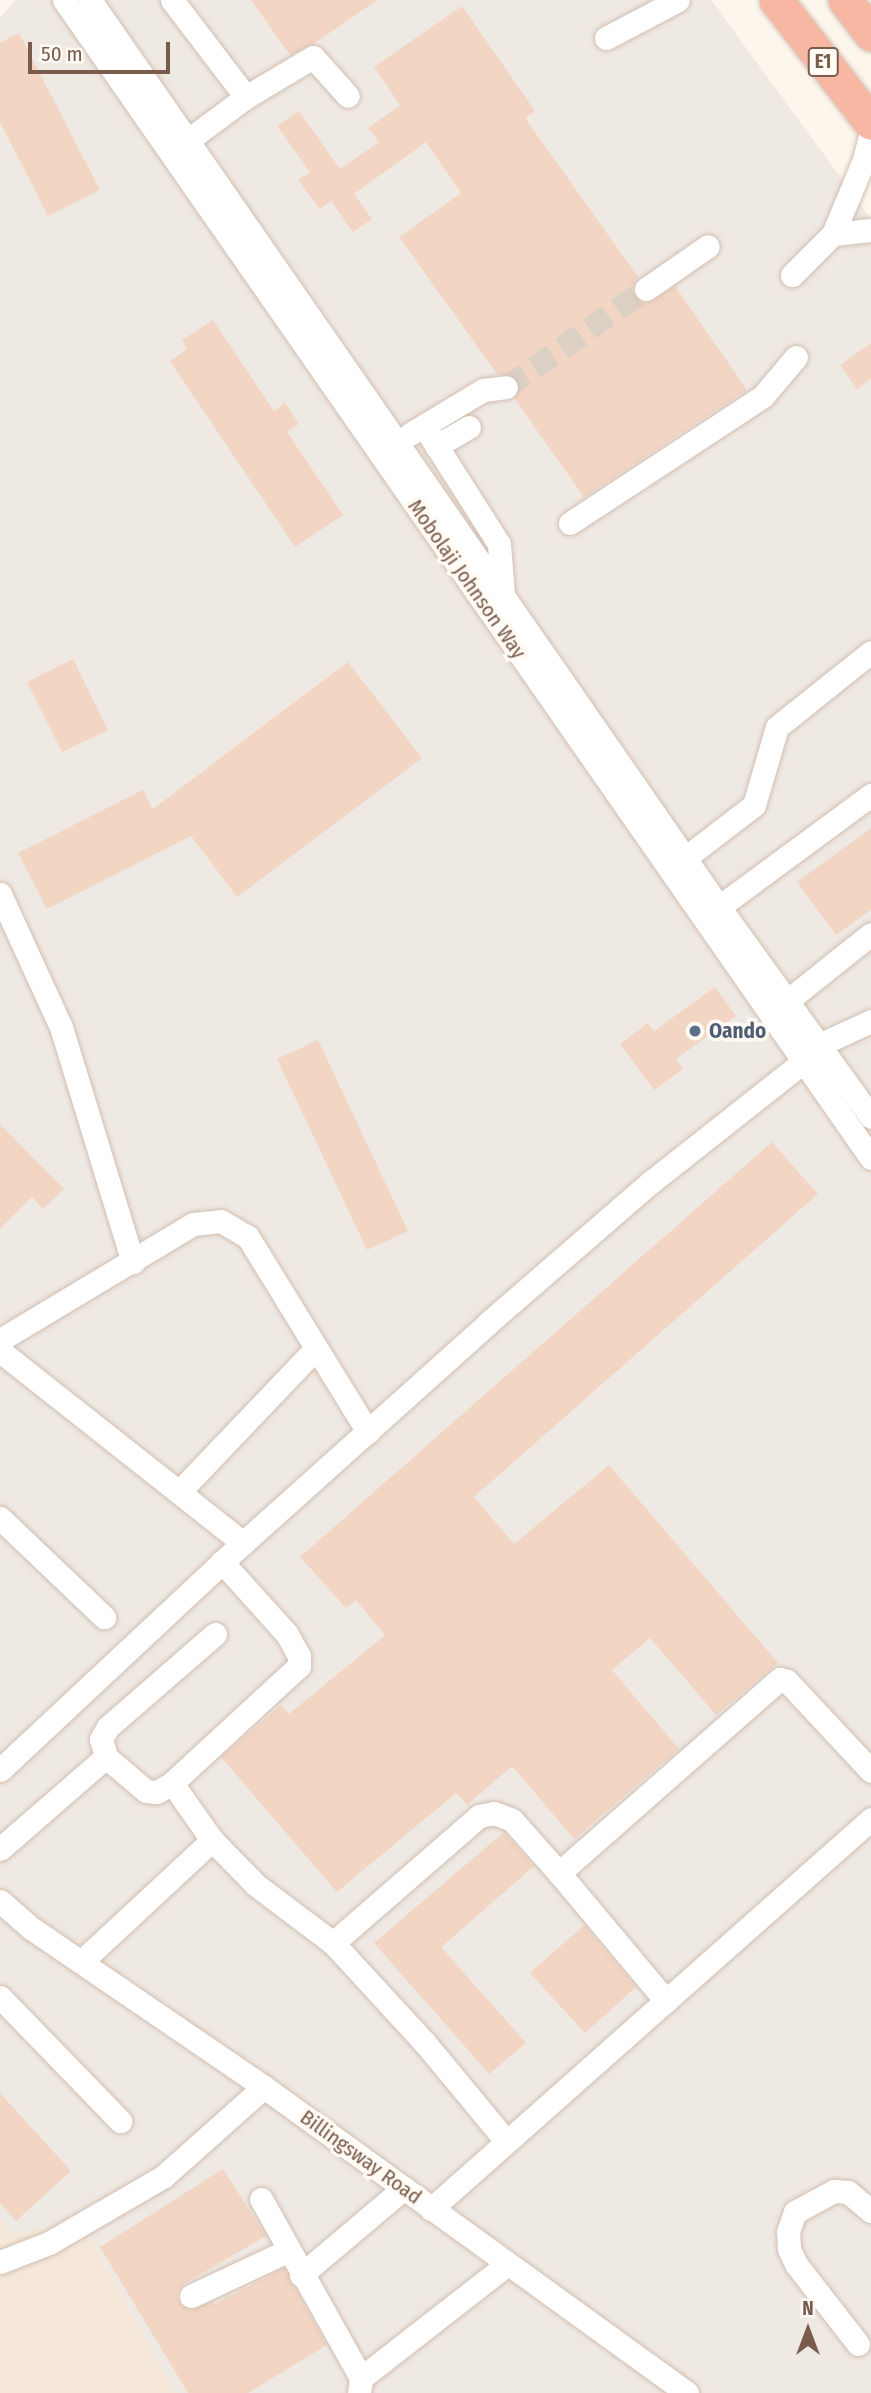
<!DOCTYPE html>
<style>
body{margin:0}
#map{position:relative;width:871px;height:2393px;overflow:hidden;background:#fdf6ec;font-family:"Fira Sans Condensed",sans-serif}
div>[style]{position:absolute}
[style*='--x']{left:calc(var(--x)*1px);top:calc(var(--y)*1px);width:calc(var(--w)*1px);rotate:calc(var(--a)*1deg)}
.residential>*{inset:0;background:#f5e8da}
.industrial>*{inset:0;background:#efe9e4}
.building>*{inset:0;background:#f3d5c3}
.minor-tunnel>*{height:23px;margin-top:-11.5px;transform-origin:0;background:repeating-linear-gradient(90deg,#dcd0c4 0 23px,transparent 0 34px)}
.roads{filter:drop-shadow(0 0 2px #d1beb0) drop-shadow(0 0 2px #d1beb0)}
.minor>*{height:23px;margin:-11.5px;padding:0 11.5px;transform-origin:11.5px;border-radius:11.5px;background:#fff}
.highway>*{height:33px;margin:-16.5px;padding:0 16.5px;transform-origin:16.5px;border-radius:16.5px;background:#f7b7a3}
.dots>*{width:19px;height:19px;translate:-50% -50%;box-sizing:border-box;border:4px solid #fffaf3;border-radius:50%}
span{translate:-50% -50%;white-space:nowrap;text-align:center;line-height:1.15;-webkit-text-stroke:7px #fffaf3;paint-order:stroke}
.shield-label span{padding:2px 5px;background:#fffaf3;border:2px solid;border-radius:5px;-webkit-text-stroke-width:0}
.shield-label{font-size:19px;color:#7a5c4d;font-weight:700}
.street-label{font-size:21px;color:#7a5c4d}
.service-label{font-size:21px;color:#4e5e75;font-weight:700}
.left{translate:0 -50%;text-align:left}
.north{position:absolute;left:773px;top:2295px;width:70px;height:70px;-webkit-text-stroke:5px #fffaf3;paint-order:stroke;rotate:0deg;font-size:19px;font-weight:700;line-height:28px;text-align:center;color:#7a5c4d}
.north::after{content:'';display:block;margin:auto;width:24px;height:32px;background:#7a5c4d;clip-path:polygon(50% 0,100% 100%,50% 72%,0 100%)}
.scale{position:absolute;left:28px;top:42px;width:142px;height:32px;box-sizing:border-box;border:4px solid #7a5c4d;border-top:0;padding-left:9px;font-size:21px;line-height:24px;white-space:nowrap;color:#7a5c4d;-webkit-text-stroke:5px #fffaf3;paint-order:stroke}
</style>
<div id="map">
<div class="residential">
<i style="clip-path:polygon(81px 2219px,175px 2393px,0 2393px,0 2220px,14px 2236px)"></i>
</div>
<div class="industrial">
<i style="clip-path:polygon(15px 0,711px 0,871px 219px,871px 2393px,175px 2393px,81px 2220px,14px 2236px,0 2220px,0 18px)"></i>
</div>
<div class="building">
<i style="clip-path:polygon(251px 0,377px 0,315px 43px,290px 55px)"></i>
<i style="clip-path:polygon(462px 6px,535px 111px,525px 118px,638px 277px,632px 289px,635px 297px,648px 303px,675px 286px,747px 390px,584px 497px,514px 398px,519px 392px,517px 379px,497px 374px,399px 237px,461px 193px,426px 142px,354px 194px,372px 219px,353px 232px,331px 201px,320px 209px,298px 180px,310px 172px,277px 126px,299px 111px,340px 169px,379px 142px,368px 128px,400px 105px,374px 67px)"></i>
<i style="clip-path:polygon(19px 33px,100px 190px,48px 216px,0 122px,0 43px)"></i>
<i style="clip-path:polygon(213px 320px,274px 411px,285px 403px,299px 424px,287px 432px,343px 515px,295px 547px,170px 361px,187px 349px,182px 340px)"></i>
<i style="clip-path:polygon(871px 343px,871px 379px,857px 389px,840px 365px)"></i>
<i style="clip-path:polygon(73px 659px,108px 730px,62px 752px,27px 682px)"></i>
<i style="clip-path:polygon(348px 662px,422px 758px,237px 897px,191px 836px,47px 909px,18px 853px,143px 790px,153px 809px)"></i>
<i style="clip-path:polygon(871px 828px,871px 910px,836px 935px,797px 882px)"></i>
<i style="clip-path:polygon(715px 987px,736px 1016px,676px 1059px,683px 1069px,654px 1090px,620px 1044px,648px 1023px,654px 1031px)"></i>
<i style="clip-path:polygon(318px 1040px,408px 1231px,367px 1250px,277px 1059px)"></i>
<i style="clip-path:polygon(0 1124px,64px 1189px,43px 1209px,32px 1197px,0 1229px)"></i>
<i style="clip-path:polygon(772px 1142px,818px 1194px,474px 1497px,514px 1544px,609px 1465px,778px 1663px,716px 1715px,650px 1638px,612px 1670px,679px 1749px,574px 1839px,512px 1766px,467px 1805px,456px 1793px,337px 1892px,221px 1757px,281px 1705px,289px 1714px,385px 1635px,356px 1600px,346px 1608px,300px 1557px)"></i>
<i style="clip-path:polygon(504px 1832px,534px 1866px,441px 1947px,526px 2043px,489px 2074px,374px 1943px)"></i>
<i style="clip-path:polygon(584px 1925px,636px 1987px,585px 2033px,530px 1973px)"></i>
<i style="clip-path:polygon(0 2093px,71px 2171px,16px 2221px,0 2203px)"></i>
<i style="clip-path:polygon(223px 2169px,266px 2236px,184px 2284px,177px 2294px,179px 2303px,190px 2310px,213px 2301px,215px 2304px,284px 2268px,327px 2345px,248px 2393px,188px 2393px,100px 2247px)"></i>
</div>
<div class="minor-tunnel">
<i style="--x:506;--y:387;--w:171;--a:-35"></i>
</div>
<div class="roads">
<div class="minor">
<i style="--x:64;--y:0;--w:1411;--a:55.13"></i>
<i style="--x:90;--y:0;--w:1104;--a:55.26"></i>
<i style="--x:719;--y:907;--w:259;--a:54.1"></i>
<i style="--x:172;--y:0;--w:122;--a:52.7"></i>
<i style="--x:246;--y:97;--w:72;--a:143.4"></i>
<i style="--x:606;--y:38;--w:81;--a:-27.8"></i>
<i style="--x:246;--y:97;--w:78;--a:-30.8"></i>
<i style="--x:313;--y:57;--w:52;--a:48.1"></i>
<i style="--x:833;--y:234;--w:38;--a:-6"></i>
<i style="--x:792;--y:275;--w:58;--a:-45"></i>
<i style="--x:833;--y:234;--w:80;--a:-67.3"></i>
<i style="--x:864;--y:160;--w:30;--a:-76"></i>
<i style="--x:646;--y:289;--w:75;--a:-34.7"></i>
<i style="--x:424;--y:426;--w:140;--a:57.6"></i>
<i style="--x:499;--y:544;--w:50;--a:85.4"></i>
<i style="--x:410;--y:434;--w:85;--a:-31.1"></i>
<i style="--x:483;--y:390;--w:23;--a:-7"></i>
<i style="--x:436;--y:446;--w:38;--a:-30"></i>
<i style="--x:570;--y:523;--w:231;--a:-33.3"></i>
<i style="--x:763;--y:396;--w:51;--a:-49.8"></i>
<i style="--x:685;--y:858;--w:87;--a:-37.5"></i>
<i style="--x:754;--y:805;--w:81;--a:-73.6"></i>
<i style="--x:777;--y:727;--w:120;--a:-38.6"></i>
<i style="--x:0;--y:894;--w:146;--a:65.4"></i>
<i style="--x:61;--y:1027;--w:246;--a:73"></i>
<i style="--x:719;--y:907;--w:189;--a:-36.4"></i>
<i style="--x:787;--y:1001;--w:107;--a:-38.6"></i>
<i style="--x:819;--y:1045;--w:57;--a:-24.8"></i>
<i style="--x:0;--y:1340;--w:225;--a:-31"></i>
<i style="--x:193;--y:1224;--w:28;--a:-6"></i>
<i style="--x:221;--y:1221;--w:31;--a:31"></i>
<i style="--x:248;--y:1237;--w:229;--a:58.4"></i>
<i style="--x:0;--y:1351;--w:310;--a:38.3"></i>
<i style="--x:179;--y:1492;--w:196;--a:-46.4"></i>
<i style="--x:0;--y:1518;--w:144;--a:43.6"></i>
<i style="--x:215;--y:1634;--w:142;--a:139"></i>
<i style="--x:108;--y:1727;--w:14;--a:120"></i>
<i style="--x:101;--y:1739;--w:19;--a:74"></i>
<i style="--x:106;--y:1757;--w:52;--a:40.4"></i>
<i style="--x:146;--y:1791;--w:11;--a:5"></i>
<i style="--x:157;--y:1792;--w:17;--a:-31"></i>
<i style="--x:172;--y:1783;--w:173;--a:-42.7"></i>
<i style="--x:299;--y:1666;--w:10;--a:-90"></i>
<i style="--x:299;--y:1656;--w:26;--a:-119"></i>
<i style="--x:286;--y:1633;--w:96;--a:-132"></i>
<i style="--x:0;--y:1770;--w:304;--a:-43.1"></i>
<i style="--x:222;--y:1562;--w:358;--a:-41.9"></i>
<i style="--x:488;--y:1323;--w:216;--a:-40.9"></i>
<i style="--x:651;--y:1182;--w:194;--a:-38.3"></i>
<i style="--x:172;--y:1783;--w:70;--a:54.9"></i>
<i style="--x:212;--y:1840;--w:63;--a:45.6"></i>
<i style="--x:256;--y:1885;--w:96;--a:37"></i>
<i style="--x:333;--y:1943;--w:136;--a:47.4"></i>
<i style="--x:425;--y:2043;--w:127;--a:50.4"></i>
<i style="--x:0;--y:1849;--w:140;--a:-41"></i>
<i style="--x:559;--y:1873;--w:167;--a:50.1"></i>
<i style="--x:0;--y:1901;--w:41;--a:41.1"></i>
<i style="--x:31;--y:1928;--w:282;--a:34.3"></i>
<i style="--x:264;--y:2087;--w:522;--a:35.88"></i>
<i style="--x:333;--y:1943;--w:194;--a:-41"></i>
<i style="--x:479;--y:1816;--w:15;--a:-11"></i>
<i style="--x:494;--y:1813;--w:19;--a:21"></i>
<i style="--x:512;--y:1820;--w:71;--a:48.4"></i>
<i style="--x:559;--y:1873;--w:294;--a:-41.3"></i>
<i style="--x:780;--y:1679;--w:7;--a:16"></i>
<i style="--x:787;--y:1681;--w:123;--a:47"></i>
<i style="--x:82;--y:1961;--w:178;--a:-42.9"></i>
<i style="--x:0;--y:1997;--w:173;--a:45.9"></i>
<i style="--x:261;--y:2199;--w:205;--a:60.8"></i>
<i style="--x:431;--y:2209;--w:588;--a:-41.55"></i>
<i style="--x:0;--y:2262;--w:53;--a:-21.2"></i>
<i style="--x:49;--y:2243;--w:133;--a:-30.2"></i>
<i style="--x:164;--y:2176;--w:134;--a:-41.7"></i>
<i style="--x:301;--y:2275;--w:135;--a:-40.2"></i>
<i style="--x:191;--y:2296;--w:106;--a:-25.1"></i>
<i style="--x:858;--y:2344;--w:101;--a:-127.8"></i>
<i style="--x:796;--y:2264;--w:17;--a:-115"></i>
<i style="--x:789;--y:2249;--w:17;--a:-93"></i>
<i style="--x:788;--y:2232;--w:21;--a:-71"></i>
<i style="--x:795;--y:2212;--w:44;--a:-28.3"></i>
<i style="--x:834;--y:2191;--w:14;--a:4"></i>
<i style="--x:848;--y:2192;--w:30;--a:40"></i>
<i style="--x:359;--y:2393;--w:15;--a:-82"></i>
<i style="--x:361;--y:2378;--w:184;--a:-37.9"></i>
</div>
<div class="highway">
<i style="--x:776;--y:0;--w:155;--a:52.3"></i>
<i style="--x:845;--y:0;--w:43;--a:52.6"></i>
</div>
</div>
<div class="dots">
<i style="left:695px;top:1031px;background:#5c6f8a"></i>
</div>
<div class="shield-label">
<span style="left:823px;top:62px">E1</span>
</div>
<div class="street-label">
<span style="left:467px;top:579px;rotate:55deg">Mobolaji Johnson Way</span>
<span style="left:361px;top:2157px;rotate:36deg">Billingsway Road</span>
</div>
<div class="service-label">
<span class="left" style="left:709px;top:1031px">Oando</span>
</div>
<div class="north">N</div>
<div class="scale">50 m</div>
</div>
